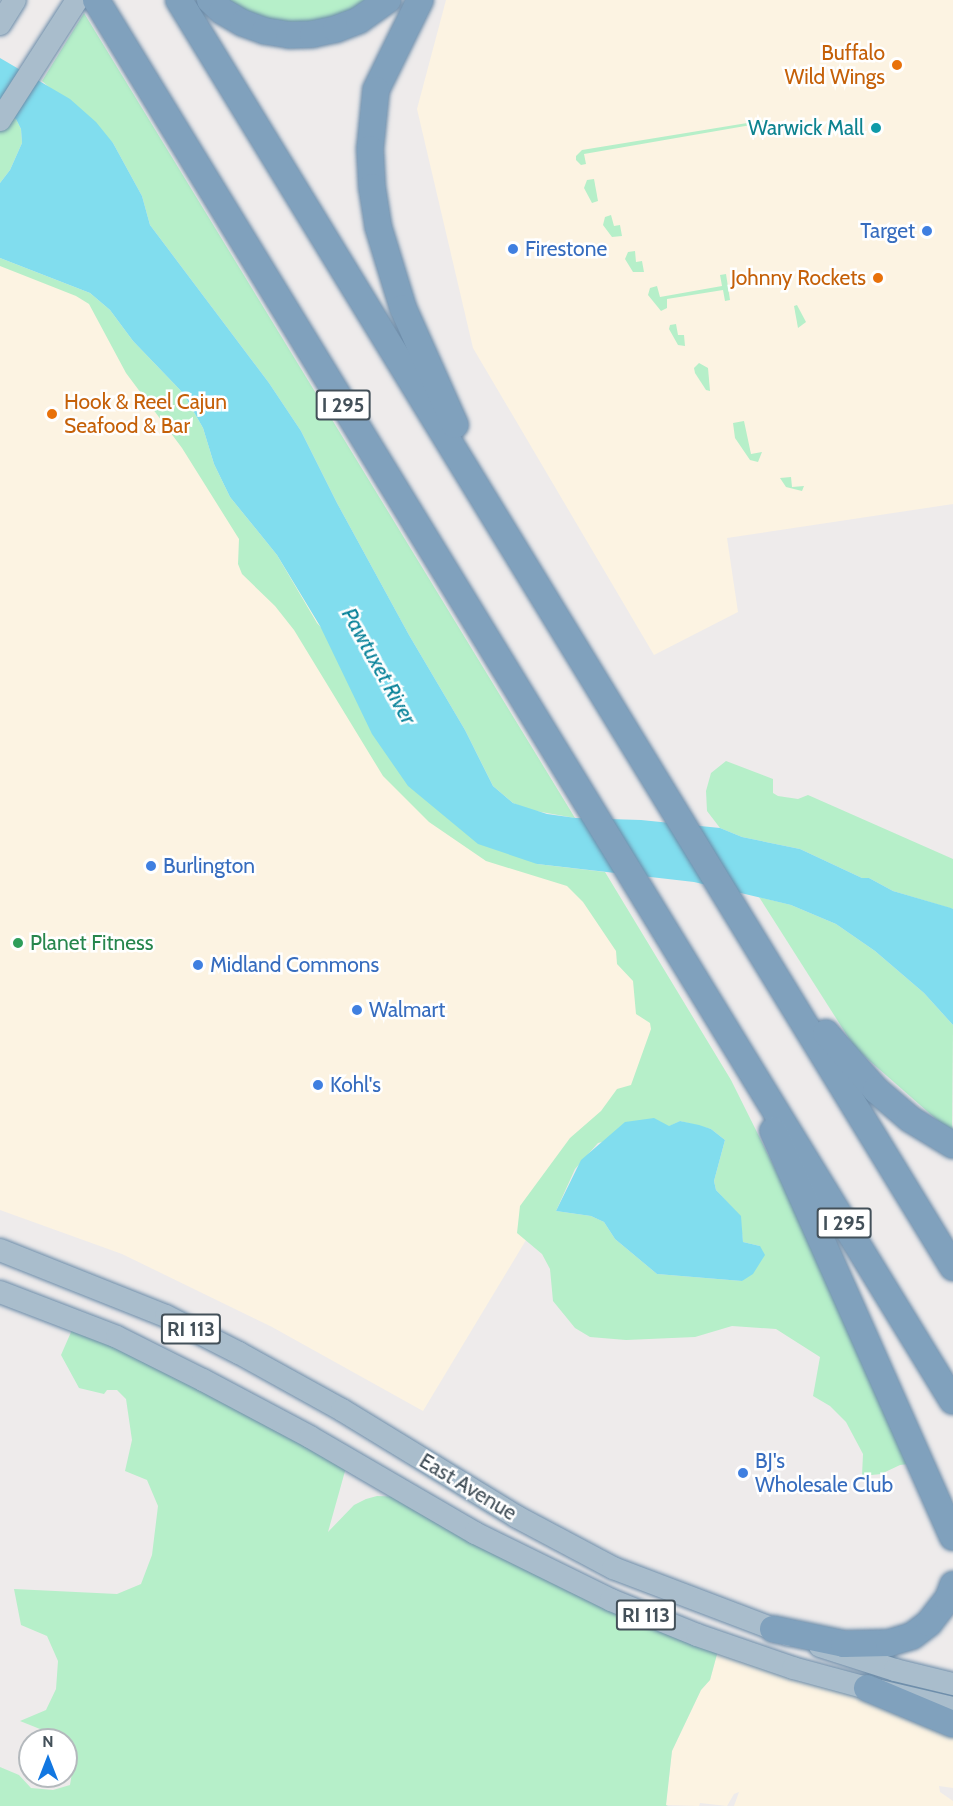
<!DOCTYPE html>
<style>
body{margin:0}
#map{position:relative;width:953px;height:1806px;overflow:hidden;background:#eeebeb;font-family:Cabin,sans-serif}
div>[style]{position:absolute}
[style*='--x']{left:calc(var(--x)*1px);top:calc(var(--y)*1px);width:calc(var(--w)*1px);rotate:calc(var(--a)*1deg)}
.commercial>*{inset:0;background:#fcf3e2}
.green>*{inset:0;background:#b6efc9}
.water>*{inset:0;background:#81ddee}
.roads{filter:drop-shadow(0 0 2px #6c8ca9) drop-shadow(0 0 2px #6c8ca9)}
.major>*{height:22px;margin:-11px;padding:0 11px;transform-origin:11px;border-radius:11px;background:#a9bdcc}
.highway>*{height:26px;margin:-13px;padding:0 13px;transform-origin:13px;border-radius:13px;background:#80a1bd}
.dots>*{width:16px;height:16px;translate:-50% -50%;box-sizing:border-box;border:3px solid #fff;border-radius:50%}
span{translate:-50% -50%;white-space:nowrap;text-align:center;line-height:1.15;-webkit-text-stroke:5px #fff;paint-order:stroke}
.shield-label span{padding:2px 4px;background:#fff;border:2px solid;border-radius:4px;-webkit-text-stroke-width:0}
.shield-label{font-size:20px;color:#435059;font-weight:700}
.food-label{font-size:21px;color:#c56008}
.right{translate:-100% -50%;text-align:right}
.left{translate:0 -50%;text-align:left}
.culture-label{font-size:21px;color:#0d838f}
.shop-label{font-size:21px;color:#366cbe}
.leisure-label{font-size:21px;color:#27864d}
.street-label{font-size:21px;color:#435059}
.water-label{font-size:22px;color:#088299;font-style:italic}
.north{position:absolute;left:18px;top:1728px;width:60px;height:60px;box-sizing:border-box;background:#fff;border:2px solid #b4b9bd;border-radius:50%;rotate:0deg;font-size:16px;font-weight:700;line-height:24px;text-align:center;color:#435059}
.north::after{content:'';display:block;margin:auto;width:21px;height:27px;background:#1277e1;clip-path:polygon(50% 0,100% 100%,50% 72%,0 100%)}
</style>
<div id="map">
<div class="commercial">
<i style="clip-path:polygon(446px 0,953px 0,953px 504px,727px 538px,738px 612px,654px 655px,473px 348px,417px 109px)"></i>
<i style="clip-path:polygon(0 252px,97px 287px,575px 872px,669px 1023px,651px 1077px,567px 1172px,423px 1411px,272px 1327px,122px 1254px,0 1210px)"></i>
<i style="clip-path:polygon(719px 1647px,953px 1728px,953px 1788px,939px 1786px,940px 1792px,953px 1801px,953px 1806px,734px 1806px,739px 1792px,734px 1794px,727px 1806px,700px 1803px,699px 1806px,666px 1805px,672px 1751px,701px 1690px,710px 1680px)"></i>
</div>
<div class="green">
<i style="clip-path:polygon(213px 0,387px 0,360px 19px,265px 30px)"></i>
<i style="clip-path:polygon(84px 13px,575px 818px,530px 810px,513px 803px,493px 786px,465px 730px,409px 635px,337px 503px,301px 431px,269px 383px,150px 225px,142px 196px,113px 143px,42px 81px)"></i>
<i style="clip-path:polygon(0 109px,16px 119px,21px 129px,22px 143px,10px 170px,0 183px)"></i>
<i style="clip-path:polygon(766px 120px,774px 123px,776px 129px,773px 133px,769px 122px,584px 154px,586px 164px,581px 165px,576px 160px,576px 156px,582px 150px)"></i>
<i style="clip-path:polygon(594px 179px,598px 201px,592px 203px,584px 188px,587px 180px)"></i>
<i style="clip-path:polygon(611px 215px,614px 226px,620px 225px,622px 236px,612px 237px,603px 225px,605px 217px)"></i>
<i style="clip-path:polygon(635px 251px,636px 262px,642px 261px,644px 272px,633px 272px,625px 259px,628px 252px)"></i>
<i style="clip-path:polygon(evenodd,0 258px,90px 293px,110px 310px,133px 341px,183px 393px,203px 428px,214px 464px,230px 497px,277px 555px,317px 623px,537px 864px,605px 872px,731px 1080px,918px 1456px,917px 1463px,900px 1465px,881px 1474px,862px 1476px,863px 1454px,846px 1422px,830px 1406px,813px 1396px,820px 1357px,776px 1329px,732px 1326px,695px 1337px,626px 1340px,590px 1337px,575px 1328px,553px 1301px,550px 1269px,542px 1254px,517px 1233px,520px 1206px,570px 1138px,601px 1111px,617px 1089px,631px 1085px,651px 1029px,650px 1023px,636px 1014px,633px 981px,617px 964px,616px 951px,583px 902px,567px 886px,486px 861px,429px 822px,383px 776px,294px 630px,275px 606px,242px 574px,238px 564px,239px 539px,182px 448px,126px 373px,89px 304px,76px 296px,0 266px,0 258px,680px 1121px,711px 1129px,725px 1140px,714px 1181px,716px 1190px,740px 1216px,743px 1242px,760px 1246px,742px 1281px,657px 1274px,615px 1239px,604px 1222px,591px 1216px,556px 1211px,575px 1169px,598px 1143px,670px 1126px,680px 1121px)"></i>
<i style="clip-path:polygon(726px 274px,730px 300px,725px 301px,723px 290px,667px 299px,667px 308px,661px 311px,648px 295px,650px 288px,657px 286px,660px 297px,722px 286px,720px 275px)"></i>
<i style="clip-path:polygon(797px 305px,806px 322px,798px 328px,794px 306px)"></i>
<i style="clip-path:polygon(676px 324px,678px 335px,684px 335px,685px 346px,678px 345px,669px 329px,670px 325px)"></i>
<i style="clip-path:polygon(699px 363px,708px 368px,710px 391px,706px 390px,695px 373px,694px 368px)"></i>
<i style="clip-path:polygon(744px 421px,751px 454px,762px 452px,758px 462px,750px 460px,735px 438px,733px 423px)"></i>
<i style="clip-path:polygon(791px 477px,792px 487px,804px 486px,802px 491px,786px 487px,780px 478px)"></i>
<i style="clip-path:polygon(726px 761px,773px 779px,773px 793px,778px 796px,798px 799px,808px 795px,953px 859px,953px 909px,893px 891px,869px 878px,862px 878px,800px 849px,742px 837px,720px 828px,707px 811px,706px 791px,711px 773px)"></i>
<i style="clip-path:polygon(759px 897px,791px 905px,836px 924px,875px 951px,924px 993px,953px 1025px,952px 1133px,855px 1048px)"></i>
<i style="clip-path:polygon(75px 1323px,347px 1464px,328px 1532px,354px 1505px,366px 1499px,377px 1496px,405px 1497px,719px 1647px,710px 1680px,701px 1690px,672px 1751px,666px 1805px,668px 1806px,0 1806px,0 1767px,19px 1775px,31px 1788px,53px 1790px,70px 1785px,74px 1760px,66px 1747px,66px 1740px,59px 1740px,55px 1735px,20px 1721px,46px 1710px,56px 1689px,58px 1661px,47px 1636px,21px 1625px,14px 1589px,117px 1594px,141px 1584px,152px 1555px,158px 1506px,147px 1480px,125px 1471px,132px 1440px,126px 1399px,117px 1390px,107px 1390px,104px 1394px,79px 1388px,61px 1355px)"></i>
</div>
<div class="water">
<i style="clip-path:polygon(0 58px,70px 99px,96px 122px,113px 143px,142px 196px,150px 225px,269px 383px,301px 431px,337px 503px,409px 635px,465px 730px,493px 786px,513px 803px,547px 814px,576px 818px,641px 820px,720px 828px,742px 837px,800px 849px,862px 878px,869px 878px,893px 891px,951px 908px,953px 909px,953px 1025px,924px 993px,875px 951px,836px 924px,791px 905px,694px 882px,537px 864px,478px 844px,408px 786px,372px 734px,320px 626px,277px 555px,230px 497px,214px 464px,203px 428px,183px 393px,133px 341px,110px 310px,90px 293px,0 258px,0 183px,10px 170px,22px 143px,21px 129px,16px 119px,0 109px)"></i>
<i style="clip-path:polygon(654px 1118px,669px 1126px,680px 1121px,699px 1125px,711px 1129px,725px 1140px,714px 1181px,716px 1190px,741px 1216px,743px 1242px,760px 1246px,765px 1255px,753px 1274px,742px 1281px,657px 1274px,615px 1239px,604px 1222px,591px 1216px,556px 1211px,581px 1160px,625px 1122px)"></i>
</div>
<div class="roads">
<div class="major">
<i style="--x:0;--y:24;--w:28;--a:-58"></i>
<i style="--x:0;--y:120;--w:143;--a:-57.3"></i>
<i style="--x:0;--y:1250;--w:179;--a:21.7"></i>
<i style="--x:166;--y:1316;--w:82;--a:26.9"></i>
<i style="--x:239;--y:1353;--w:118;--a:29"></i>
<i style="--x:342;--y:1410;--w:205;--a:31.4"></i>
<i style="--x:517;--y:1517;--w:109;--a:28"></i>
<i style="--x:613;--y:1568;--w:188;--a:20.8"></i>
<i style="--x:0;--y:1292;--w:125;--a:21"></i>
<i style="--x:117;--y:1337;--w:96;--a:26.6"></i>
<i style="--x:203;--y:1380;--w:121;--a:28"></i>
<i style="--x:310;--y:1437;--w:191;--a:30.2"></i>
<i style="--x:475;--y:1533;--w:152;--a:26.2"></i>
<i style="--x:611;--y:1600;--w:93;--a:22.1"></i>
<i style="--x:697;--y:1635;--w:102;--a:19"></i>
<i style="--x:793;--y:1668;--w:77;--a:15.1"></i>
<i style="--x:867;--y:1688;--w:88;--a:13.1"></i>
<i style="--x:820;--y:1646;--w:79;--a:17.7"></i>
<i style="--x:895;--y:1670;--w:60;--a:13.6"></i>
</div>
<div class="highway">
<i style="--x:96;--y:0;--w:1642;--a:58.55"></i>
<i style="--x:179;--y:0;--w:1485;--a:58.58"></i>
<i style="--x:210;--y:0;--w:16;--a:43"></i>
<i style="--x:222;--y:11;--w:24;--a:30"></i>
<i style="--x:243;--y:23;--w:23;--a:20"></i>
<i style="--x:265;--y:31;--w:24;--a:9"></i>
<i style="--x:289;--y:35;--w:24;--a:-2"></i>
<i style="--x:313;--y:34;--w:24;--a:-12"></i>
<i style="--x:336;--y:29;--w:25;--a:-21"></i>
<i style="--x:359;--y:20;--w:35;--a:-35"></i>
<i style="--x:420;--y:0;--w:100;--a:116.1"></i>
<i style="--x:376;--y:90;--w:59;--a:95.8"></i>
<i style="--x:370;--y:149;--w:38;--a:87"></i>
<i style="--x:372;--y:187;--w:39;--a:81"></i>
<i style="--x:378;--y:226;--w:86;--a:73"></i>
<i style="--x:403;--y:308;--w:128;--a:66"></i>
<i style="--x:826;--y:1033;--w:76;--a:48.7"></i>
<i style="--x:876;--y:1090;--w:45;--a:40.5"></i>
<i style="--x:910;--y:1119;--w:50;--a:31.2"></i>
<i style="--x:773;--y:1131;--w:444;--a:66.1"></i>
<i style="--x:773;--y:1629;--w:73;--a:11.9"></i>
<i style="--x:844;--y:1644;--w:45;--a:-1.3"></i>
<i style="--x:889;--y:1643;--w:24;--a:-17"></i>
<i style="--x:912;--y:1636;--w:21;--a:-37"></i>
<i style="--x:929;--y:1623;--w:31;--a:-52"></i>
<i style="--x:948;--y:1599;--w:15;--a:-70"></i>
<i style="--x:867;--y:1688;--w:93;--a:22.7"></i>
</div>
</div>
<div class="dots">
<i style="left:897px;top:65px;background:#e8710a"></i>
<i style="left:876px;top:128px;background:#0f9aa8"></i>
<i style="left:927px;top:231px;background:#3f7fe0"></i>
<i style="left:513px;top:249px;background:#3f7fe0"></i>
<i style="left:878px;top:278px;background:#e8710a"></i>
<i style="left:52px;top:414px;background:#e8710a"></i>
<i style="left:151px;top:866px;background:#3f7fe0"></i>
<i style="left:18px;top:943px;background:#2e9e5b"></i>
<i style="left:198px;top:965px;background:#3f7fe0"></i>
<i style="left:357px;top:1010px;background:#3f7fe0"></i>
<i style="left:318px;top:1085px;background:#3f7fe0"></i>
<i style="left:743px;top:1473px;background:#3f7fe0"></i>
</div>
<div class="shield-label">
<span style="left:343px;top:405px">I 295</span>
<span style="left:844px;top:1223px">I 295</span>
<span style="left:191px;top:1329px">RI 113</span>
<span style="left:646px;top:1615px">RI 113</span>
</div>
<div class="food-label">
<span class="right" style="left:885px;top:65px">Buffalo<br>Wild Wings</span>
<span class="right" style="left:866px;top:278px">Johnny Rockets</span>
<span class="left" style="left:64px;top:414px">Hook &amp; Reel Cajun<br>Seafood &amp; Bar</span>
</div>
<div class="culture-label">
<span class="right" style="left:864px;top:128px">Warwick Mall</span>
</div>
<div class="shop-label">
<span class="right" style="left:915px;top:231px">Target</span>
<span class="left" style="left:525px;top:249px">Firestone</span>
<span class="left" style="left:163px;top:866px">Burlington</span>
<span class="left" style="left:210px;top:965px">Midland Commons</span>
<span class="left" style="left:369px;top:1010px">Walmart</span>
<span class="left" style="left:330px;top:1085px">Kohl's</span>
<span class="left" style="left:755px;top:1473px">BJ's<br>Wholesale Club</span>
</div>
<div class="leisure-label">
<span class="left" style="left:30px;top:943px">Planet Fitness</span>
</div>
<div class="street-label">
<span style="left:468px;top:1487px;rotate:31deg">East Avenue</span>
</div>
<div class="water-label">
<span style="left:379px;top:666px;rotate:61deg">Pawtuxet River</span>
</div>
<div class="north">N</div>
</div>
